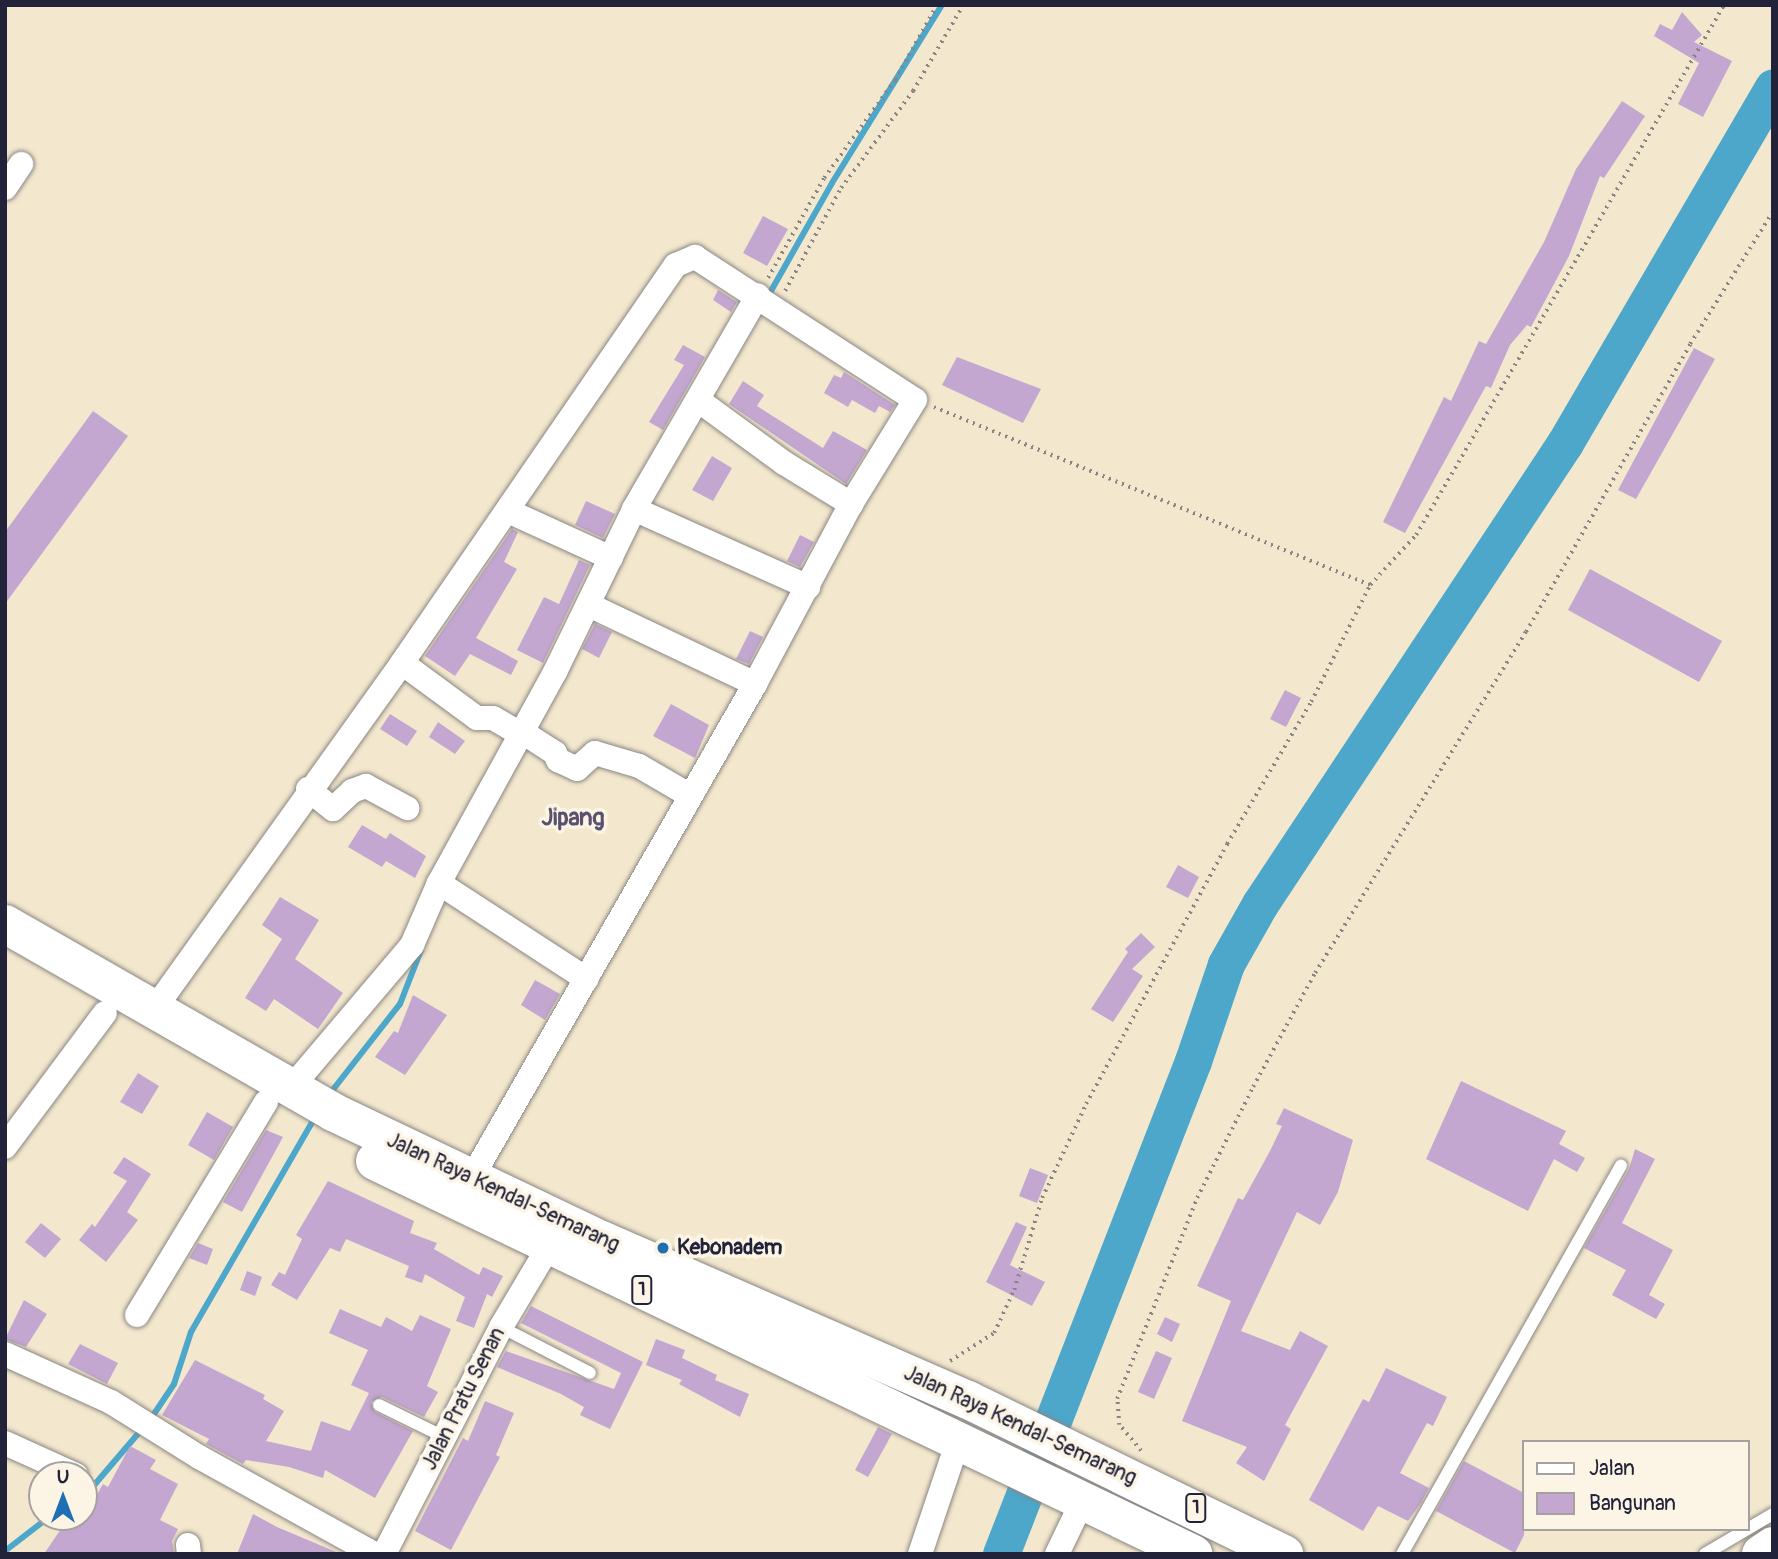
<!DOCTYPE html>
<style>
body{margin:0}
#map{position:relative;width:1778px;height:1559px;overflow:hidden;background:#f3e8cd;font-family:Pangolin,sans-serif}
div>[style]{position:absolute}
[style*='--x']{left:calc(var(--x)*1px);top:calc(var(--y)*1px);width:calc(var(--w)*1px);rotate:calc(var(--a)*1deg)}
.stream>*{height:6px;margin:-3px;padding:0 3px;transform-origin:3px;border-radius:3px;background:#4ca7ca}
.river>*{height:37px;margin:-18.5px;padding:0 18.5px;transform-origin:18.5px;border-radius:18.5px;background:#4ca7ca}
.building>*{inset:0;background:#c3a7d0}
.path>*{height:3.5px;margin-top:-1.75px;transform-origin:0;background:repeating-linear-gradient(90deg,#8a8584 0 2px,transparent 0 7px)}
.roads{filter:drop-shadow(0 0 2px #8a8584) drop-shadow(0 0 2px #8a8584)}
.service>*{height:12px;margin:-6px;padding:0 6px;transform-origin:6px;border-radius:6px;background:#fff}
.minor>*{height:24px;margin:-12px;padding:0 12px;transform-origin:12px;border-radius:12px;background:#fff}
.trunk>*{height:38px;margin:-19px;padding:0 19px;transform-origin:19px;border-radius:19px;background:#fff}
.dots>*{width:19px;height:19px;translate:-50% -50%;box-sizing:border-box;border:4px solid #fcf5e5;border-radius:50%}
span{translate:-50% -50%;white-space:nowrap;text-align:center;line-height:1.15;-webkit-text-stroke:7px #fcf5e5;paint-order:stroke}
.shield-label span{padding:2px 5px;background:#fcf5e5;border:2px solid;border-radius:5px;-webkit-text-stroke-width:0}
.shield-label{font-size:19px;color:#22223b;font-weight:700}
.street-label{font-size:21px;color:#22223b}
.poi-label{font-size:21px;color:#22223b;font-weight:700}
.left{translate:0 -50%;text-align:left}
.quarter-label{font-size:24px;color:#5a516f;font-weight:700}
.frame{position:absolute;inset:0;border:7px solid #22223b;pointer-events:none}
.legend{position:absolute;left:1522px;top:1440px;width:228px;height:91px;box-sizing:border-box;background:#fcf5e5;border:2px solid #a5a1a1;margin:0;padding:9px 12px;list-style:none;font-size:21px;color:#22223b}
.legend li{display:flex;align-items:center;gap:14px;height:35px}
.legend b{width:35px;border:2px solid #a5a1a1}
.north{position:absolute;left:28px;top:1461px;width:70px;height:70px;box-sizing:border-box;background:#fcf5e5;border:2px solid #a5a1a1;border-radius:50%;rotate:0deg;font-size:19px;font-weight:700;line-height:28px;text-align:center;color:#22223b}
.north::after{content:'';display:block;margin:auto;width:24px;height:32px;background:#1f6fb2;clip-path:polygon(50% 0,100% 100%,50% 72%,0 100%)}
</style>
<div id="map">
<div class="stream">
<i style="--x:767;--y:298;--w:132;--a:-60.5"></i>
<i style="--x:832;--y:183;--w:209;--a:-58.3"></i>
<i style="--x:328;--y:1096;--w:117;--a:-52"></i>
<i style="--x:400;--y:1004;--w:58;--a:-68.7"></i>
<i style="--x:150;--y:1420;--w:43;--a:-56.3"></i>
<i style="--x:174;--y:1384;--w:55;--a:-71.9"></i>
<i style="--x:191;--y:1332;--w:248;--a:-60"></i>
<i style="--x:84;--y:1497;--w:91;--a:-49.5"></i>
<i style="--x:5;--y:1551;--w:56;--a:-37.7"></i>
</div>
<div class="river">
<i style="--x:1001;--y:1554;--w:529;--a:-68.72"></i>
<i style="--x:1193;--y:1061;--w:102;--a:-71.2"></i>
<i style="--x:1226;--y:964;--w:69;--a:-60.5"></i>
<i style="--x:1260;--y:904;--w:553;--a:-56.51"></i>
<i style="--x:1565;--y:443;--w:412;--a:-59.7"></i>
</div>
<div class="building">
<i style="clip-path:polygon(1682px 12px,1702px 35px,1694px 42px,1732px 61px,1703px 117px,1678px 104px,1699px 63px,1654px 36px,1660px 24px,1672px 30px)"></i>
<i style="clip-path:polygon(1622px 101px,1645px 116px,1604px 178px,1600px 176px,1569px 256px,1531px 327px,1527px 325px,1510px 345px,1491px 388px,1486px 386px,1405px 533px,1383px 522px,1444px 397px,1451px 401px,1479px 341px,1486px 344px,1544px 242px,1576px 169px)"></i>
<i style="clip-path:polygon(763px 216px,788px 229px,767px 266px,743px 253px)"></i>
<i style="clip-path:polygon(718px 290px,737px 302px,731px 312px,713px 300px)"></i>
<i style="clip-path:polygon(683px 345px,705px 357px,663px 430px,649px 422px,684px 365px,674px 360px)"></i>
<i style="clip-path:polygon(1694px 348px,1715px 359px,1636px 499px,1618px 490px)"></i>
<i style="clip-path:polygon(957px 357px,1041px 389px,1023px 423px,942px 385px)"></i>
<i style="clip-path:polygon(844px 372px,895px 405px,890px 412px,879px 406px,875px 413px,852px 400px,848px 407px,824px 393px,834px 375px,841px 378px)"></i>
<i style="clip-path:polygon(743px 381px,764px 395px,757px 406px,823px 448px,833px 431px,867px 450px,846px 484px,729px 404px)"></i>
<i style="clip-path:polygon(93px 411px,128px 436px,5px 604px,5px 532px)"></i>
<i style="clip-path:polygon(712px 456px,732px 468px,713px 501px,692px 490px)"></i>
<i style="clip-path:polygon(586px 501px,615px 514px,603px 538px,575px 525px)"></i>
<i style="clip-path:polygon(512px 529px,518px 532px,504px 562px,517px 569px,476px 638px,518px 661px,511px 675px,470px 654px,455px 676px,425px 656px)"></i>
<i style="clip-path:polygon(800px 535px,814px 542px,800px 567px,787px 561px)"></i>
<i style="clip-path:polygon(579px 560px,590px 565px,543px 663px,517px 650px,544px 597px,559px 604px)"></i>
<i style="clip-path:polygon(1590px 569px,1722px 641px,1699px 682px,1568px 610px)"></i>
<i style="clip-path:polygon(595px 624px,612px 632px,599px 658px,582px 649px)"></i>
<i style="clip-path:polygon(750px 631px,763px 637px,749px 664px,736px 659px)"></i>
<i style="clip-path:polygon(1285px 690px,1301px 698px,1286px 727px,1270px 719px)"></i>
<i style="clip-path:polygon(671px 704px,709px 725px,695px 758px,653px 736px)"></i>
<i style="clip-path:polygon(390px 714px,417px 731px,407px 746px,380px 729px)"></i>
<i style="clip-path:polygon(438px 722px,465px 741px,455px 754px,429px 737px)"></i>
<i style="clip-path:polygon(362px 825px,386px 839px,390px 833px,426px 856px,415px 878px,386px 861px,382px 867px,348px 847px)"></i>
<i style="clip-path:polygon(1178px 865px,1199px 877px,1188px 898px,1166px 887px)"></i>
<i style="clip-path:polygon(280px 897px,319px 920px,295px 959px,343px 993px,318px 1029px,274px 999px,266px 1011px,245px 998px,282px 939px,262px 925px)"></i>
<i style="clip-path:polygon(1141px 933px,1155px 947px,1132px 969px,1143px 976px,1113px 1022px,1091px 1009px,1128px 952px,1125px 949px)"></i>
<i style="clip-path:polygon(535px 980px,560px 994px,545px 1020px,521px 1005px)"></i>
<i style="clip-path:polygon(413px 995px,447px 1015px,405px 1075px,375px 1057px,394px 1031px,398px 1033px)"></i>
<i style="clip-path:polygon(138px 1073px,159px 1086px,142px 1114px,120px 1102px)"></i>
<i style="clip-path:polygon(1461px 1081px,1566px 1131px,1559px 1144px,1585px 1158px,1577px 1172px,1554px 1159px,1528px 1211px,1426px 1159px)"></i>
<i style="clip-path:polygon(1284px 1108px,1353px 1140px,1338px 1192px,1320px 1225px,1297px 1212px,1241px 1331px,1290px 1350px,1300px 1331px,1328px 1346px,1285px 1425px,1291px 1429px,1264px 1481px,1236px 1463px,1247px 1447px,1182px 1421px,1231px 1301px,1197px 1286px,1238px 1198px,1243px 1200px,1270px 1151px,1282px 1126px,1276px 1124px)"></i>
<i style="clip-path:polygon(207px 1112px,233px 1127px,214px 1160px,188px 1145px)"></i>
<i style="clip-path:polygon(266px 1130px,283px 1137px,242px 1212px,223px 1202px)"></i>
<i style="clip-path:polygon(1635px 1149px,1655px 1159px,1622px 1223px,1673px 1250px,1649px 1295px,1665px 1304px,1656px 1319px,1612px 1295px,1626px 1270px,1584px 1248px,1629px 1169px)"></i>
<i style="clip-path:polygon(124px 1157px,151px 1174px,127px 1212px,138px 1220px,106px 1262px,79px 1240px,92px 1224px,95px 1227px,127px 1181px,113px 1173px)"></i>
<i style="clip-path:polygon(1030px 1168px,1048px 1175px,1037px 1203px,1019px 1196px)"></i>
<i style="clip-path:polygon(328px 1181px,414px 1221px,410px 1233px,437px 1243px,434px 1249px,479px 1275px,483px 1267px,503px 1276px,492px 1297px,487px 1294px,474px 1328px,456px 1321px,465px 1297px,425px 1274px,422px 1283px,405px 1277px,409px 1266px,346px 1239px,340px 1252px,330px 1248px,297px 1300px,271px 1285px,279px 1272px,285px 1275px,302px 1239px,296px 1235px)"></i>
<i style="clip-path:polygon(1016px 1222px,1027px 1227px,1010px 1265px,1045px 1282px,1032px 1306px,986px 1282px)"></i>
<i style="clip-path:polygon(41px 1223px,61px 1239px,45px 1258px,25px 1242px)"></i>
<i style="clip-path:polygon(198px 1243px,213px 1249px,207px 1265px,189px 1258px)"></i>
<i style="clip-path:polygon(247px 1271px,262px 1277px,255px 1296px,240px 1290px)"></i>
<i style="clip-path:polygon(24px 1300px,47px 1314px,26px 1347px,5px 1339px)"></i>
<i style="clip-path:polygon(531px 1306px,643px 1362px,610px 1429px,580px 1415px,584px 1407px,561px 1394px,497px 1367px,506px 1351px,614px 1389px,621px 1373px,521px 1323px)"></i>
<i style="clip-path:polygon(340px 1309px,381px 1327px,386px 1317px,412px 1331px,420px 1315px,451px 1329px,427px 1386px,438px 1392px,424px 1417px,382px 1397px,371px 1402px,375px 1412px,413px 1431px,375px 1498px,325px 1470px,323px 1478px,289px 1467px,246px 1460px,243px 1464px,206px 1444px,209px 1439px,162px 1415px,195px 1360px,265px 1395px,263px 1399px,284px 1411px,266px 1441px,311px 1451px,321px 1421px,350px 1431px,369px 1393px,351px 1385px,368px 1350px,329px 1333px)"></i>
<i style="clip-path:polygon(1165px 1317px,1180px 1324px,1172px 1342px,1157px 1334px)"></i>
<i style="clip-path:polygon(656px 1339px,685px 1350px,682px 1358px,717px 1375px,715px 1380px,749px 1394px,740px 1417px,679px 1384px,682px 1380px,646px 1365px)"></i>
<i style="clip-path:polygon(80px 1344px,118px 1363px,107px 1384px,68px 1364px)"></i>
<i style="clip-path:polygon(1156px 1351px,1172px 1358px,1154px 1399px,1138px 1392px)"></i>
<i style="clip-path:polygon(1386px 1368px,1447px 1397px,1433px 1426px,1427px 1423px,1400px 1473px,1429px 1488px,1421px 1503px,1408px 1521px,1378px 1506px,1363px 1531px,1309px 1500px,1363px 1399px,1369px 1402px)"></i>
<i style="clip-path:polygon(485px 1401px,514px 1413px,496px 1455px,500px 1457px,451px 1550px,415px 1531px,463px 1438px,468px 1441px)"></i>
<i style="clip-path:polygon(878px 1427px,892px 1434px,868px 1477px,855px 1470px)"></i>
<i style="clip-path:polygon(130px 1446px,156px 1460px,150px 1469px,178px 1484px,160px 1520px,178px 1529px,172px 1541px,174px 1554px,44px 1554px,69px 1517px,84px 1517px,103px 1484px,108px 1487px)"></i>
<i style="clip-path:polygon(1464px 1461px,1524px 1493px,1524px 1535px,1515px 1553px,1436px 1511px)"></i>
<i style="clip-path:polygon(253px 1514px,277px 1527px,341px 1554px,237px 1554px)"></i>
</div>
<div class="path">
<i style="--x:768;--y:278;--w:115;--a:-60.8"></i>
<i style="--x:824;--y:178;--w:121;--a:-54.1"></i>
<i style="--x:895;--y:80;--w:86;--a:-60.8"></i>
<i style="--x:785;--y:291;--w:117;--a:-61.5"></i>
<i style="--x:841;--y:188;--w:121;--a:-53.4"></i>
<i style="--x:913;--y:91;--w:99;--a:-59.8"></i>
<i style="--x:934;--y:407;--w:471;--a:22.2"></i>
<i style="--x:950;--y:1361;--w:52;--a:-32.5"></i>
<i style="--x:994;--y:1333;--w:47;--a:-65.1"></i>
<i style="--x:1014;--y:1290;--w:96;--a:-73.1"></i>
<i style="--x:1042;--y:1198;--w:104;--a:-64.9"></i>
<i style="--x:1086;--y:1104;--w:296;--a:-61.5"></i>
<i style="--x:1227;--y:844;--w:165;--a:-59.4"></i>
<i style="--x:1311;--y:702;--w:131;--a:-63.2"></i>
<i style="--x:1370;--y:585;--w:68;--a:-47.4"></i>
<i style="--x:1416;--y:535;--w:613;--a:-59.84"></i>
<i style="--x:1141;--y:1451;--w:34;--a:-130"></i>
<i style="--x:1119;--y:1425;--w:26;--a:-94"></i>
<i style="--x:1117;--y:1399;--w:216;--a:-68.3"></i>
<i style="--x:1197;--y:1198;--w:124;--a:-63.2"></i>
<i style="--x:1253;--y:1087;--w:130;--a:-61.5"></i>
<i style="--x:1315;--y:973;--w:401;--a:-58.3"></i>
<i style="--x:1526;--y:632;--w:331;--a:-60.3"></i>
<i style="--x:1690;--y:344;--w:157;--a:-58"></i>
</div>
<div class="roads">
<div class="service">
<i style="--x:501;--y:1327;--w:100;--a:27.3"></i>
<i style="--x:379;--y:1405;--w:72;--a:26.2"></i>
<i style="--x:1402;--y:1554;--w:446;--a:-60.6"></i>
<i style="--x:1705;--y:1554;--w:79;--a:-30.5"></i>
</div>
<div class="minor">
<i style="--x:5;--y:188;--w:29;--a:-56"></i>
<i style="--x:698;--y:400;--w:107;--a:36.2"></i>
<i style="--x:784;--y:463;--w:79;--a:31.5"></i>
<i style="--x:634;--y:509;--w:191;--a:24.1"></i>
<i style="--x:508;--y:511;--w:113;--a:24.5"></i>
<i style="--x:589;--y:605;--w:184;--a:25.4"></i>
<i style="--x:402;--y:663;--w:93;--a:36.3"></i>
<i style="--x:477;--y:718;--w:16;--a:0"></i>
<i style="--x:493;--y:718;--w:34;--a:30"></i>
<i style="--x:524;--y:733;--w:37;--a:33"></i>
<i style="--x:555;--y:753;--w:8;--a:67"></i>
<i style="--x:558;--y:760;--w:21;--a:25"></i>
<i style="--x:577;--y:769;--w:24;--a:-42"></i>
<i style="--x:595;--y:753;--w:46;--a:16.5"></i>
<i style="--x:639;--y:766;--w:58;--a:30.1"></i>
<i style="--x:308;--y:789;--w:32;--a:39"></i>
<i style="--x:333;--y:809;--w:26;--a:-43"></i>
<i style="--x:352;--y:791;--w:15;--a:-20"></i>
<i style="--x:366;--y:786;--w:47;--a:28.2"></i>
<i style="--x:439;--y:883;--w:176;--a:33.1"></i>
<i style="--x:153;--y:1011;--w:428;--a:-54.4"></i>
<i style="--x:402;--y:663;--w:483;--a:-55.5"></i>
<i style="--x:676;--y:265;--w:21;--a:-23"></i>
<i style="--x:695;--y:257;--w:262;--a:33"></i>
<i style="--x:915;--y:400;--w:122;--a:121.6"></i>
<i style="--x:851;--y:504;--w:204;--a:118.1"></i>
<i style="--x:755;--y:684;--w:571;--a:119.84"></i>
<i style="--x:290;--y:1089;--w:189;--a:-49.7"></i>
<i style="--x:412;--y:945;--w:68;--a:-66.5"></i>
<i style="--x:439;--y:883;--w:241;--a:-61.2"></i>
<i style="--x:555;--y:672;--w:181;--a:-64.1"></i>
<i style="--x:634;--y:509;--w:247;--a:-59.9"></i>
<i style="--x:5;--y:1147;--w:167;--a:-53.3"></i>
<i style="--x:137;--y:1315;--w:249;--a:-58.8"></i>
<i style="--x:5;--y:1354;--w:116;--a:24.4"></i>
<i style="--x:111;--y:1402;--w:104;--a:32"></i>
<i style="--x:199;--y:1457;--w:201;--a:28.9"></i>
<i style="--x:5;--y:1443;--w:78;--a:24.3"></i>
<i style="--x:188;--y:1545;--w:9;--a:84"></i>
<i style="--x:384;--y:1554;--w:255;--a:-62.7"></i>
<i style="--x:501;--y:1327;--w:94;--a:-59.3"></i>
<i style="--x:920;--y:1554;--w:119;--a:-71.4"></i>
<i style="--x:1057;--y:1554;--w:58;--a:-64.3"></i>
</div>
<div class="trunk">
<i style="--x:5;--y:924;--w:378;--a:29.8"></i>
<i style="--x:333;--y:1112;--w:300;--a:25.5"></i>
<i style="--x:604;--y:1241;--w:397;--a:23.6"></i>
<i style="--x:968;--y:1400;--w:352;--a:26"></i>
<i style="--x:375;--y:1161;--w:908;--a:25.66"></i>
<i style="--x:1761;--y:1554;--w:14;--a:-34"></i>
</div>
</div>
<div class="dots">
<i style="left:663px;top:1248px;background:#1f6fb2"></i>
</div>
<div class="shield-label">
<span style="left:642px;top:1290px">1</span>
<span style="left:1196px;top:1508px">1</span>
</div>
<div class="street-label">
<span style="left:503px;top:1193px;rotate:25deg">Jalan Raya Kendal-Semarang</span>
<span style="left:464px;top:1399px;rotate:-63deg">Jalan Pratu Senan</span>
<span style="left:1020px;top:1426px;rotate:25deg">Jalan Raya Kendal-Semarang</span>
</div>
<div class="poi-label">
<span class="left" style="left:677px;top:1248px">Kebonadem</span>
</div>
<div class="quarter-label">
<span style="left:573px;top:818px">Jipang</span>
</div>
<div class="frame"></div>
<ul class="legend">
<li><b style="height:9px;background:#fff"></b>Jalan</li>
<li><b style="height:19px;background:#c3a7d0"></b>Bangunan</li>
</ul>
<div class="north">U</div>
</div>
